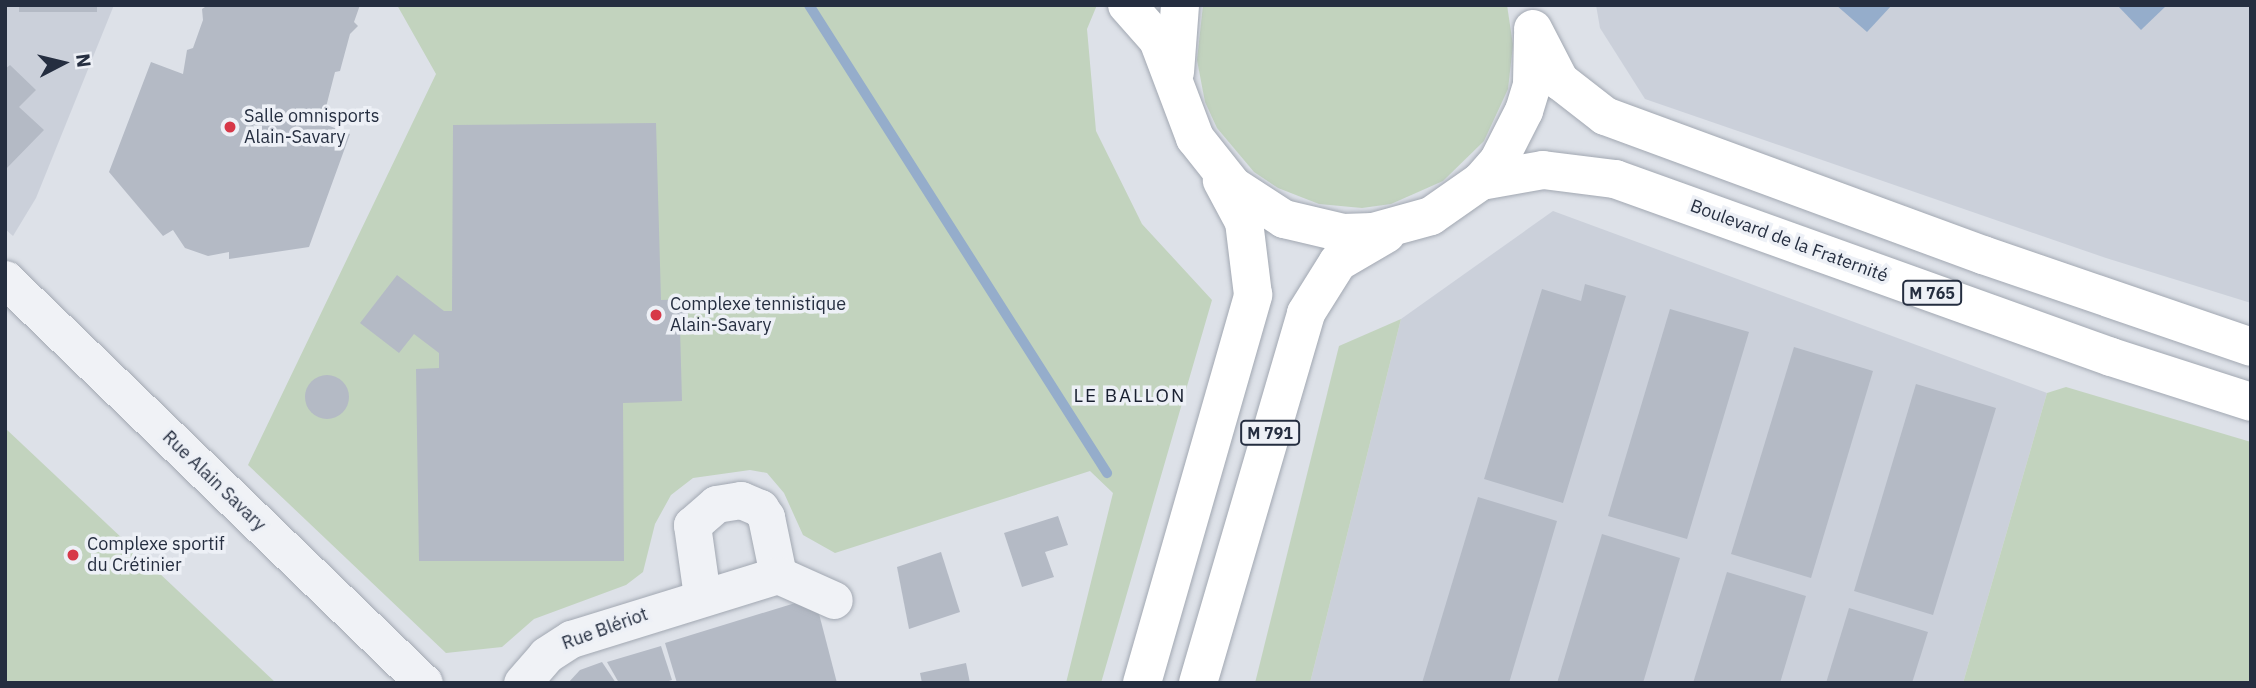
<!DOCTYPE html>
<meta charset="utf-8">
<style>
body{margin:0}
#map{position:relative;width:2256px;height:688px;overflow:hidden;background:#dde1e8;font-family:"IBM Plex Sans",sans-serif}
div>[style]{position:absolute}
[style*='--x']{left:calc(var(--x)*1px);top:calc(var(--y)*1px);width:calc(var(--w)*1px);rotate:calc(var(--a)*1deg)}
.built>*{inset:0;background:#cbd0da}
.green>*{inset:0;background:#c2d3be}
.water>*{inset:0;background:#95adcb}
.stream>*{height:10px;margin:-5px;padding:0 5px;transform-origin:5px;border-radius:5px;background:#95adcb}
.building>*{inset:0;background:#b4bac5}
.round{border-radius:50%}
.roads{filter:drop-shadow(0 0 2px #a2a8b2) drop-shadow(0 0 2px #a2a8b2)}
.street>*{height:37px;margin:-18.5px;padding:0 18.5px;transform-origin:18.5px;border-radius:18.5px;background:#f0f2f6}
.primary>*{height:38px;margin:-19px;padding:0 19px;transform-origin:19px;border-radius:19px;background:#fff}
.dots>*{width:19px;height:19px;translate:-50% -50%;box-sizing:border-box;border:4px solid #edf0f6;border-radius:50%}
span{translate:-50% -50%;white-space:nowrap;text-align:center;line-height:1.15;-webkit-text-stroke:7px #edf0f6;paint-order:stroke}
.shield-label span{padding:2px 5px;background:#edf0f6;border:2px solid;border-radius:5px;-webkit-text-stroke-width:0}
.shield-label{font-size:16px;color:#252e40;font-weight:700}
.poi-label{font-size:18px;color:#252e40}
.left{translate:0 -50%;text-align:left}
.street-label{font-size:18px;color:#252e40}
.neighbourhood-label{font-size:19px;color:#181f30;letter-spacing:2px}
.frame{position:absolute;inset:0;border:7px solid #252e40;pointer-events:none}
.north{position:absolute;left:28px;top:28px;width:70px;height:70px;-webkit-text-stroke:5px #edf0f6;paint-order:stroke;rotate:83deg;font-size:19px;font-weight:700;line-height:28px;text-align:center;color:#252e40}
.north::after{content:'';display:block;margin:auto;width:24px;height:32px;background:#252e40;clip-path:polygon(50% 0,100% 100%,50% 72%,0 100%)}
</style>
<div id="map">
<div class="built">
<i style="clip-path:polygon(5px 5px,114px 5px,36px 198px,13px 236px,5px 229px)"></i>
<i style="clip-path:polygon(1596px 5px,2251px 5px,2251px 303px,2106px 258px,1645px 99px,1600px 28px)"></i>
<i style="clip-path:polygon(1553px 211px,2047px 393px,1963px 683px,1310px 683px,1401px 319px)"></i>
</div>
<div class="green">
<i style="clip-path:polygon(397px 5px,1097px 5px,1087px 29px,1096px 131px,1142px 224px,1212px 300px,1101px 683px,1066px 683px,1113px 493px,1090px 471px,835px 553px,803px 535px,784px 493px,767px 473px,750px 470px,693px 478px,671px 495px,655px 524px,643px 572px,626px 585px,534px 619px,502px 647px,446px 653px,248px 465px,436px 74px)"></i>
<i style="clip-path:polygon(1203px 5px,1507px 5px,1513px 45px,1508px 89px,1484px 141px,1443px 181px,1391px 204px,1362px 208px,1319px 204px,1278px 188px,1254px 172px,1217px 128px,1205px 102px,1197px 60px)"></i>
<i style="clip-path:polygon(1401px 319px,1310px 683px,1255px 683px,1339px 346px)"></i>
<i style="clip-path:polygon(2066px 387px,2251px 442px,2251px 683px,1963px 683px,2047px 393px)"></i>
<i style="clip-path:polygon(5px 428px,276px 683px,5px 683px)"></i>
</div>
<div class="water">
<i style="clip-path:polygon(1836px 5px,1892px 5px,1867px 32px)"></i>
<i style="clip-path:polygon(2117px 5px,2167px 5px,2141px 30px)"></i>
</div>
<div class="stream">
<i style="--x:809;--y:5;--w:555;--a:57.51"></i>
</div>
<div class="building">
<i style="clip-path:polygon(19px 5px,97px 5px,97px 12px,19px 12px)"></i>
<i style="clip-path:polygon(208px 5px,360px 5px,354px 22px,358px 26px,350px 34px,340px 71px,335px 72px,326px 107px,317px 121px,350px 134px,309px 247px,229px 259px,229px 252px,208px 256px,185px 248px,173px 230px,163px 236px,109px 172px,151px 62px,183px 74px,187px 50px,193px 48px,203px 20px,202px 9px)"></i>
<i style="clip-path:polygon(10px 65px,36px 90px,19px 107px,44px 130px,5px 170px,5px 69px)"></i>
<i style="clip-path:polygon(656px 123px,661px 300px,688px 299px,688px 327px,680px 328px,682px 401px,623px 403px,624px 561px,419px 561px,416px 369px,439px 368px,439px 353px,414px 334px,399px 353px,360px 323px,397px 275px,444px 311px,452px 311px,453px 125px)"></i>
<i style="clip-path:polygon(1585px 284px,1626px 296px,1563px 503px,1484px 479px,1542px 289px,1581px 301px)"></i>
<i style="clip-path:polygon(1670px 309px,1749px 332px,1687px 539px,1608px 516px)"></i>
<i style="clip-path:polygon(1794px 347px,1873px 371px,1811px 578px,1731px 554px)"></i>
<i class="round" style="left:305px;top:375px;width:44px;height:44px"></i>
<i style="clip-path:polygon(1916px 384px,1996px 408px,1933px 615px,1854px 591px)"></i>
<i style="clip-path:polygon(1478px 497px,1557px 521px,1509px 683px,1422px 683px)"></i>
<i style="clip-path:polygon(1058px 516px,1068px 545px,1045px 552px,1054px 577px,1022px 587px,1004px 533px)"></i>
<i style="clip-path:polygon(1602px 534px,1680px 558px,1643px 683px,1557px 683px)"></i>
<i style="clip-path:polygon(941px 552px,960px 612px,909px 629px,897px 567px)"></i>
<i style="clip-path:polygon(1727px 572px,1806px 596px,1780px 683px,1693px 683px)"></i>
<i style="clip-path:polygon(805px 600px,817px 606px,837px 683px,677px 683px,665px 643px)"></i>
<i style="clip-path:polygon(1849px 608px,1928px 632px,1912px 683px,1826px 683px)"></i>
<i style="clip-path:polygon(661px 646px,672px 680px,662px 683px,619px 683px,607px 662px)"></i>
<i style="clip-path:polygon(602px 662px,616px 683px,568px 683px,580px 670px)"></i>
<i style="clip-path:polygon(966px 663px,970px 683px,922px 683px,920px 673px)"></i>
</div>
<div class="roads">
<div class="street">
<i style="--x:5;--y:279;--w:582;--a:43.96"></i>
<i style="--x:702;--y:596;--w:72;--a:-98"></i>
<i style="--x:692;--y:525;--w:32;--a:-41"></i>
<i style="--x:716;--y:504;--w:25;--a:-9"></i>
<i style="--x:741;--y:500;--w:21;--a:23"></i>
<i style="--x:760;--y:508;--w:11;--a:56"></i>
<i style="--x:766;--y:517;--w:59;--a:78.3"></i>
<i style="--x:522;--y:683;--w:37;--a:-49"></i>
<i style="--x:546;--y:655;--w:30;--a:-33"></i>
<i style="--x:571;--y:639;--w:217;--a:-17.2"></i>
<i style="--x:778;--y:575;--w:61;--a:24.1"></i>
</div>
<div class="primary">
<i style="--x:1127;--y:5;--w:47;--a:48.5"></i>
<i style="--x:1158;--y:40;--w:105;--a:69.3"></i>
<i style="--x:1195;--y:138;--w:61;--a:51.6"></i>
<i style="--x:1233;--y:186;--w:61;--a:32.9"></i>
<i style="--x:1284;--y:219;--w:61;--a:13.3"></i>
<i style="--x:1343;--y:233;--w:30;--a:-2"></i>
<i style="--x:1373;--y:232;--w:60;--a:-15.4"></i>
<i style="--x:1431;--y:216;--w:61;--a:-35"></i>
<i style="--x:1481;--y:181;--w:28;--a:-49"></i>
<i style="--x:1499;--y:160;--w:55;--a:-63"></i>
<i style="--x:1524;--y:111;--w:28;--a:-73"></i>
<i style="--x:1532;--y:84;--w:49;--a:-88.8"></i>
<i style="--x:1533;--y:29;--w:59;--a:62.6"></i>
<i style="--x:1560;--y:81;--w:57;--a:37.9"></i>
<i style="--x:1605;--y:116;--w:403;--a:20.2"></i>
<i style="--x:1983;--y:255;--w:283;--a:18.9"></i>
<i style="--x:1175;--y:72;--w:67;--a:-85.7"></i>
<i style="--x:1481;--y:181;--w:63;--a:-10.1"></i>
<i style="--x:1543;--y:170;--w:73;--a:7.1"></i>
<i style="--x:1615;--y:179;--w:527;--a:19.74"></i>
<i style="--x:2111;--y:357;--w:147;--a:17.8"></i>
<i style="--x:1142;--y:683;--w:404;--a:-74"></i>
<i style="--x:1253;--y:295;--w:74;--a:-97"></i>
<i style="--x:1244;--y:222;--w:47;--a:-118.2"></i>
<i style="--x:1198;--y:683;--w:385;--a:-73.7"></i>
<i style="--x:1306;--y:313;--w:60;--a:-57.9"></i>
<i style="--x:1338;--y:262;--w:56;--a:-30.3"></i>
</div>
</div>
<div class="dots">
<i style="left:230px;top:127px;background:#d73848"></i>
<i style="left:656px;top:315px;background:#d73848"></i>
<i style="left:73px;top:555px;background:#d73848"></i>
</div>
<div class="shield-label">
<span style="left:1932px;top:293px">M 765</span>
<span style="left:1270px;top:433px">M 791</span>
</div>
<div class="poi-label">
<span class="left" style="left:244px;top:127px">Salle omnisports<br>Alain-Savary</span>
<span class="left" style="left:670px;top:315px">Complexe tennistique<br>Alain-Savary</span>
<span class="left" style="left:87px;top:555px">Complexe sportif<br>du Crétinier</span>
</div>
<div class="street-label">
<span style="left:1789px;top:241px;rotate:20deg">Boulevard de la Fraternité</span>
<span style="left:214px;top:481px;rotate:44deg">Rue Alain Savary</span>
<span style="left:605px;top:629px;rotate:-20deg">Rue Blériot</span>
</div>
<div class="neighbourhood-label">
<span style="left:1130px;top:396px">LE BALLON</span>
</div>
<div class="frame"></div>
<div class="north">N</div>
</div>
